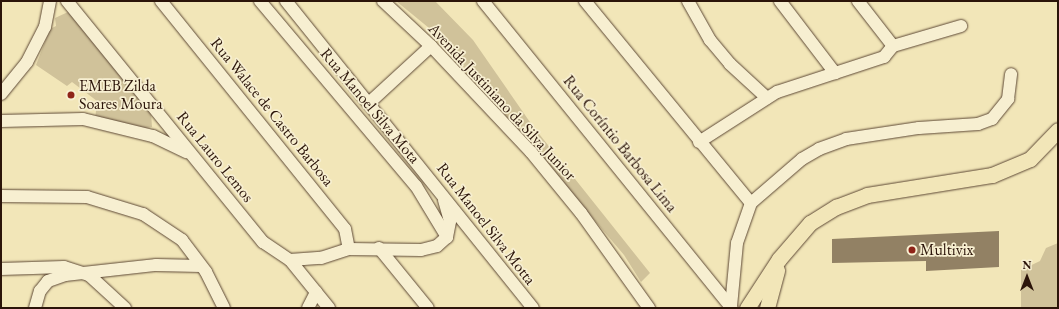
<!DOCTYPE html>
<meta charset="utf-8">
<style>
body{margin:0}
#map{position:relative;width:1059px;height:309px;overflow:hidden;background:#f2e6b8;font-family:"EB Garamond",serif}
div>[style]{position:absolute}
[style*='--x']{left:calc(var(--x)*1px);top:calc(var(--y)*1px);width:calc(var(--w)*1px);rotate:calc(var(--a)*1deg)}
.green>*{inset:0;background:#d0c29a}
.building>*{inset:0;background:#928164}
.roads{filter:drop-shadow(0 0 1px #5d4835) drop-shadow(0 0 1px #5d4835)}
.minor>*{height:12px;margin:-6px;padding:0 6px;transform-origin:6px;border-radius:6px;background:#f7efd1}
.major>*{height:15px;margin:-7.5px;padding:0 7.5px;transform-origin:7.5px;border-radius:7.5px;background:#f2e6b8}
.dots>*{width:11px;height:11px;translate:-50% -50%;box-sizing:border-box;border:2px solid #f7efd1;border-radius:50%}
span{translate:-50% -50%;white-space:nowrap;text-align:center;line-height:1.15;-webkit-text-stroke:3.5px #f7efd1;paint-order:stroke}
.poi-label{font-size:16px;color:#2b1409}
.left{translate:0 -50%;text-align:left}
.street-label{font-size:16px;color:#2b1409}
.frame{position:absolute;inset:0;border:2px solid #2b1409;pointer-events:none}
.north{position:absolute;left:1007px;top:257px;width:40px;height:40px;-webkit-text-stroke:3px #f7efd1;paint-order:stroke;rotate:0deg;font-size:11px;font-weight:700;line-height:16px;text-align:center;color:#2b1409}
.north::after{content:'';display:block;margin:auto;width:14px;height:18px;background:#2b1409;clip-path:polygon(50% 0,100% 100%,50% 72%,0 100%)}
</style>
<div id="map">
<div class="green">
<i style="clip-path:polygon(396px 1px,435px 1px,473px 40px,532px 125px,650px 273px,641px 282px,624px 255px,511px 122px,429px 28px)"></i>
<i style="clip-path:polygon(68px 12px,151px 112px,152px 127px,140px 129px,95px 120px,97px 101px,72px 82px,67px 86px,36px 65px,50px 29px,56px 26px,55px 18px)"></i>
<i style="clip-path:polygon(1058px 243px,1058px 308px,1021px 308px,1021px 270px,1040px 261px,1046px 248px)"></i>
</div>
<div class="building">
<i style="clip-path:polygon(999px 231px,999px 267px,926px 271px,926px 261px,832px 263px,832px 239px)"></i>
</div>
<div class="roads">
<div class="minor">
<i style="--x:67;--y:1;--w:311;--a:50.9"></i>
<i style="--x:263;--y:242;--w:32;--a:34"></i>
<i style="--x:290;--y:260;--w:62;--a:50.9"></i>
<i style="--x:161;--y:1;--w:293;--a:51.1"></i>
<i style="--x:345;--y:229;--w:20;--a:79"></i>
<i style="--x:260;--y:1;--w:242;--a:49.9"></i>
<i style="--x:416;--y:186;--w:60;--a:58.7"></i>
<i style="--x:286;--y:1;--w:394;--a:51.2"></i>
<i style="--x:383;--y:1;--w:66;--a:43.2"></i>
<i style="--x:431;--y:46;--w:146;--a:46.7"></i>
<i style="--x:531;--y:152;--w:79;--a:50.7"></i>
<i style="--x:581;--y:213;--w:117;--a:54.4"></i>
<i style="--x:483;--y:1;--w:395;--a:51"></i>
<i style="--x:585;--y:1;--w:261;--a:50.6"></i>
<i style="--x:751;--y:203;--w:42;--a:109.3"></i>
<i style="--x:737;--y:243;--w:64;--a:95.4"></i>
<i style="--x:688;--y:1;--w:45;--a:60.6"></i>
<i style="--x:710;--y:40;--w:31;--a:50"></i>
<i style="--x:730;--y:64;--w:50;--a:42.6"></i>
<i style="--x:780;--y:1;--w:91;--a:52.6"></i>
<i style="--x:858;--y:1;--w:57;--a:52.1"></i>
<i style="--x:1;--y:94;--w:41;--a:-50.9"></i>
<i style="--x:27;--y:62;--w:39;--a:-63"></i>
<i style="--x:45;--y:27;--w:26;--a:-79"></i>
<i style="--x:369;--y:103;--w:84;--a:-42.6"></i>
<i style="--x:1;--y:121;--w:82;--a:-1.4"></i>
<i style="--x:83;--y:119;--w:72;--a:13.7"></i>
<i style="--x:153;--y:136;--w:37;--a:26"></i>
<i style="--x:699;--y:142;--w:93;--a:-32.7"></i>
<i style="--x:777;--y:92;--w:113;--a:-18.1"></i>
<i style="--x:884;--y:57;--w:14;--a:-51"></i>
<i style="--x:893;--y:46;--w:71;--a:-16.4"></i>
<i style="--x:1;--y:196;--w:86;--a:0.7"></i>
<i style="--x:87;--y:197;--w:59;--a:16.9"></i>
<i style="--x:143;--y:214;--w:47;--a:33.7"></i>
<i style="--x:182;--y:240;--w:40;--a:53"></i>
<i style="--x:206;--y:272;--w:40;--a:63.4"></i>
<i style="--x:751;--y:203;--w:67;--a:-40.8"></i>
<i style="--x:802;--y:159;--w:20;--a:-30"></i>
<i style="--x:819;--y:149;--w:29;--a:-20"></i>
<i style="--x:846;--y:139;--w:74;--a:-8.6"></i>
<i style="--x:919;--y:128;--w:59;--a:-3.9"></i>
<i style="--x:978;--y:124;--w:15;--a:-20"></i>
<i style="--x:992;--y:119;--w:26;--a:-51"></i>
<i style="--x:1008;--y:99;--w:25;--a:-83"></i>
<i style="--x:379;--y:248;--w:77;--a:50.8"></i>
<i style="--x:290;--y:260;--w:31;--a:-4"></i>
<i style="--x:321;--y:258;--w:29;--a:-18"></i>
<i style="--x:349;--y:249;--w:72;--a:0.8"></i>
<i style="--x:421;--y:250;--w:16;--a:-14"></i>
<i style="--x:437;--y:246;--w:13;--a:-42"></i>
<i style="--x:447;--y:237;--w:16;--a:-79"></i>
<i style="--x:450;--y:221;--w:22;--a:-106"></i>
<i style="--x:1;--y:269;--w:63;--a:-1.8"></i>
<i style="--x:64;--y:267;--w:26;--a:18"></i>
<i style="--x:89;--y:275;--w:49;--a:42.5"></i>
<i style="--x:35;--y:308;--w:18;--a:-74"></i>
<i style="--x:40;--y:291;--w:13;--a:-51"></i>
<i style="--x:48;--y:281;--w:18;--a:-19"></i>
<i style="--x:65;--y:275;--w:92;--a:-6.3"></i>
<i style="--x:156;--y:265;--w:45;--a:1.3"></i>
<i style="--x:308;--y:308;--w:18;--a:-63"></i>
</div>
<div class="major">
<i style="--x:747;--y:308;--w:59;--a:-56.9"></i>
<i style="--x:779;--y:259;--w:48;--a:-49.3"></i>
<i style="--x:810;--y:223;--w:31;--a:-32"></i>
<i style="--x:836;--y:207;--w:33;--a:-21"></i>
<i style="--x:867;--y:195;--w:127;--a:-9.1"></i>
<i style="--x:992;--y:175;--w:41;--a:-22.8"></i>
<i style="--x:1030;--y:159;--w:40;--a:-46"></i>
<i style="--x:767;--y:308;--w:39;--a:-75"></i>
</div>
</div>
<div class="dots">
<i style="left:71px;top:95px;background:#8f2418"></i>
<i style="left:912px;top:250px;background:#8f2418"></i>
</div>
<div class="poi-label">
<span class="left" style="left:79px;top:95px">EMEB Zilda<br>Soares Moura</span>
<span class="left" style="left:920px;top:250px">Multivix</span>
</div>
<div class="street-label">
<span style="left:502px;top:102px;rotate:47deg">Avenida Justiniano da Silva Junior</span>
<span style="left:370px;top:106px;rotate:50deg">Rua Manoel Silva Mota</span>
<span style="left:272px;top:112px;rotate:51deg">Rua Walace de Castro Barbosa</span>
<span style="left:620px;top:144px;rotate:51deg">Rua Coríntio Barbosa Lima</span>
<span style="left:215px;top:157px;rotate:51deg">Rua Lauro Lemos</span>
<span style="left:486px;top:224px;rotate:52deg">Rua Manoel Silva Motta</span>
</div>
<div class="frame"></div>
<div class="north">N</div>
</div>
